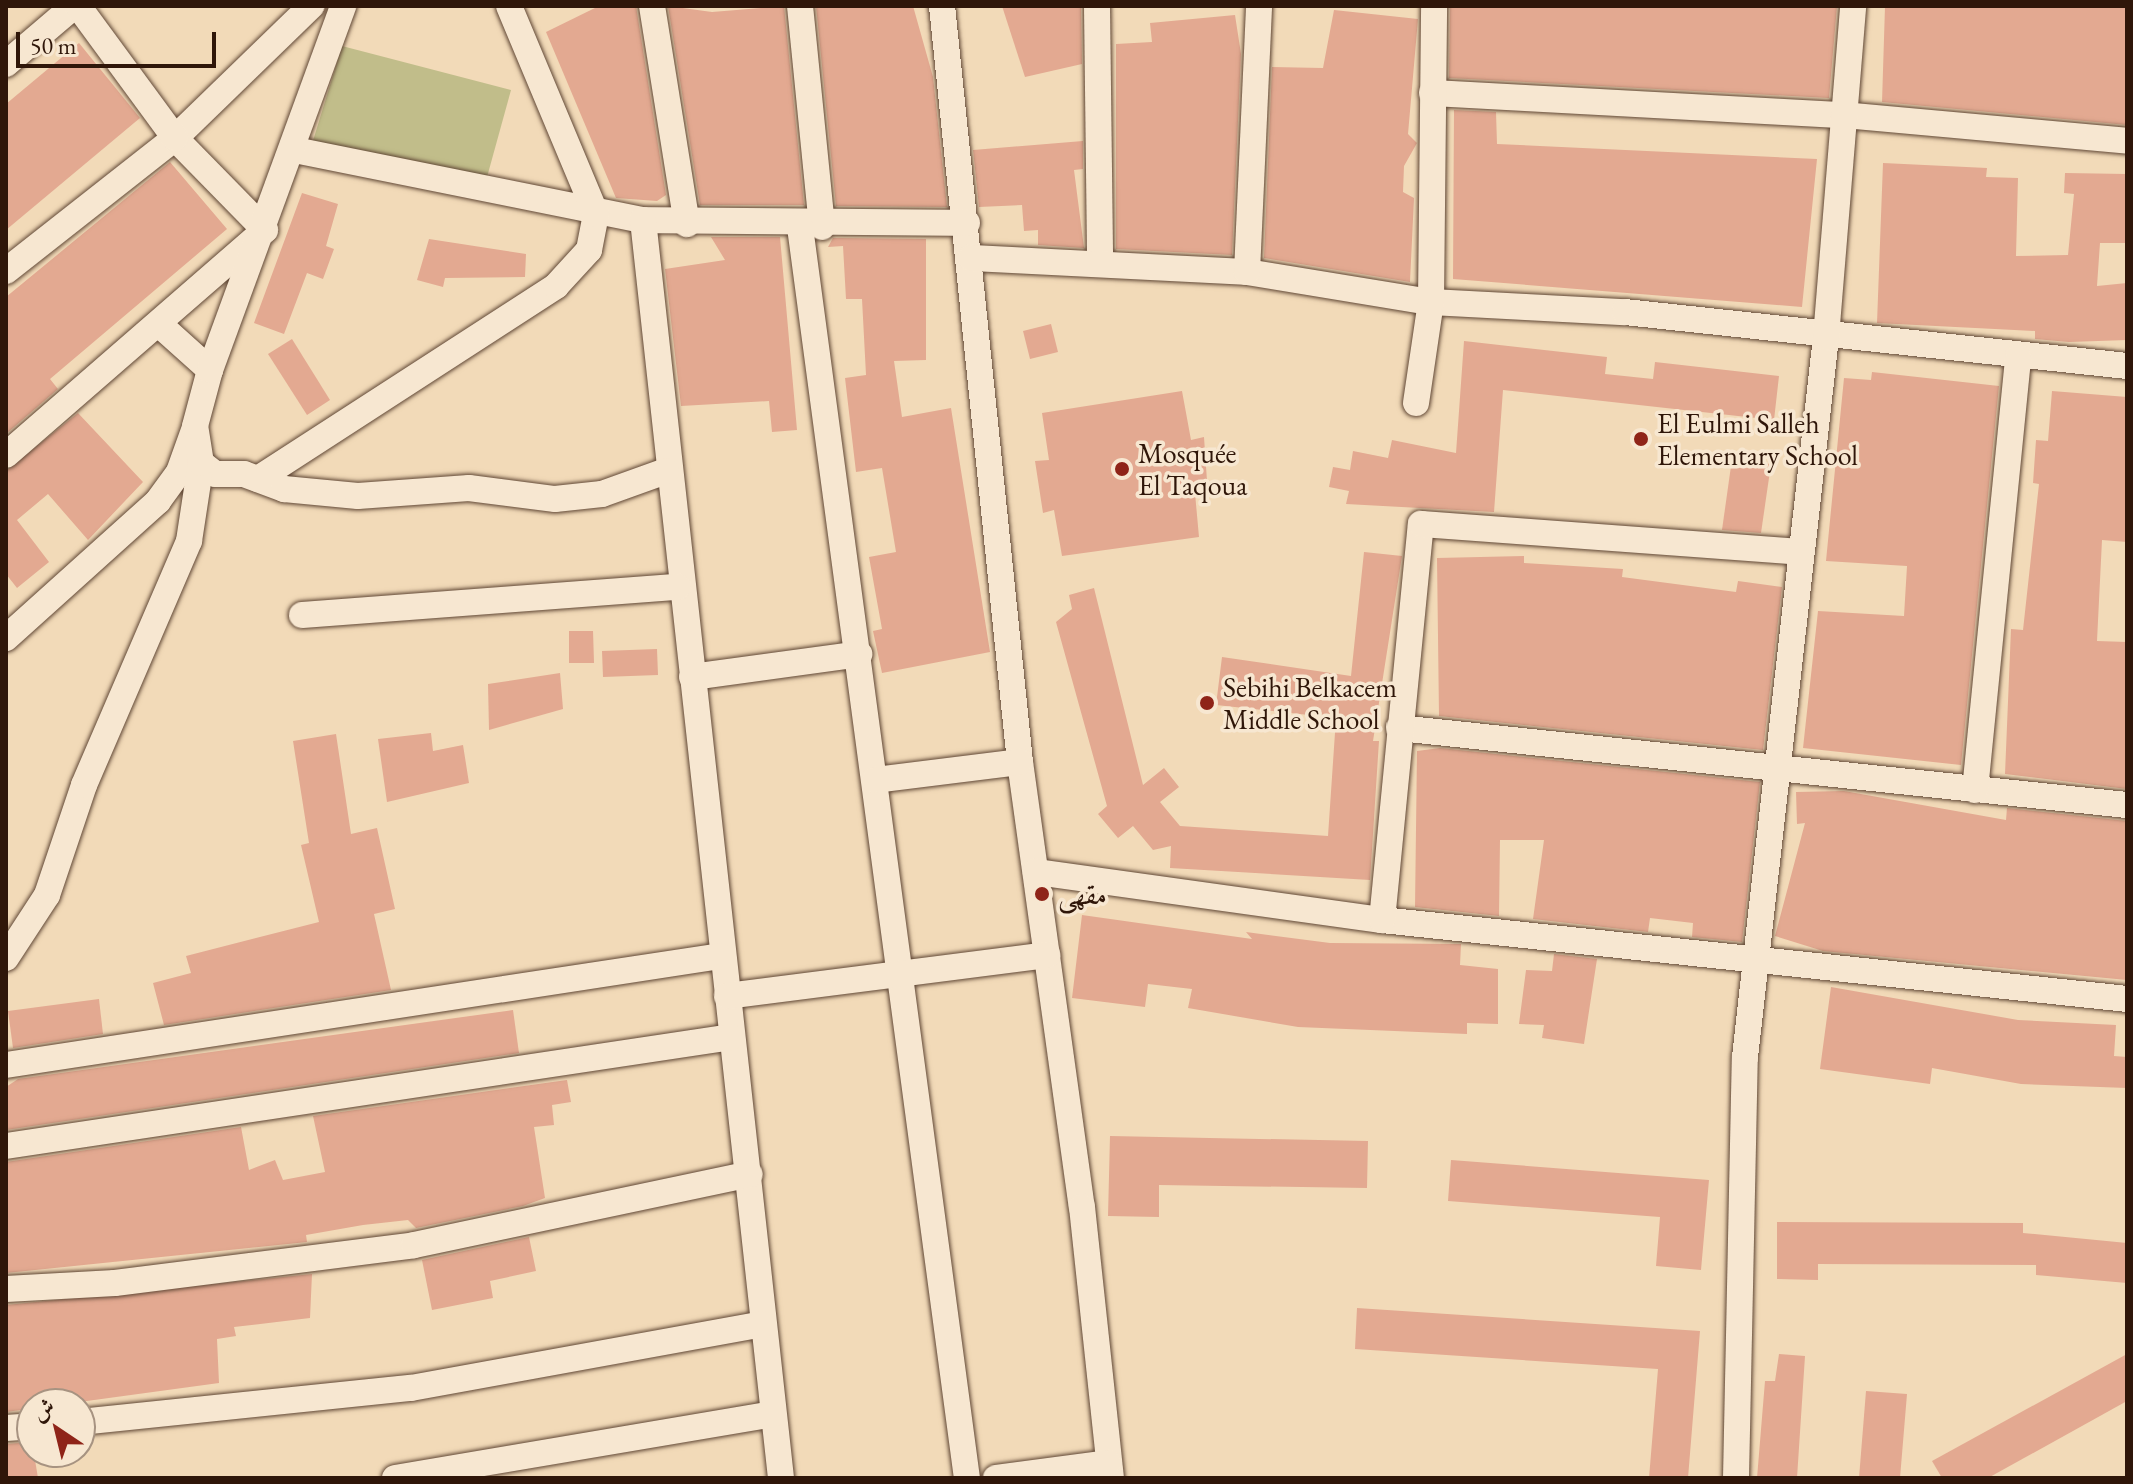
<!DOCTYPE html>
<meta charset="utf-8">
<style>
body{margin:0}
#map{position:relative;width:2133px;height:1484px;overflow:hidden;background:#f2dab8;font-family:"EB Garamond",Amiri,serif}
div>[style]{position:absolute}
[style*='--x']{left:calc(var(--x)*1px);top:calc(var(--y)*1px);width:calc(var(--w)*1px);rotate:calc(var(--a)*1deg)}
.green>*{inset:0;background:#c1bd8a}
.building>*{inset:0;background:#e3a991}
.roads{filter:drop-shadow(0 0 2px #604735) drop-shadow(0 0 2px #604735)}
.street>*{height:26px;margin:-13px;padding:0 13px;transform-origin:13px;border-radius:13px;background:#f7e7d1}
.dots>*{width:22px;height:22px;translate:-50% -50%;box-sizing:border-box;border:4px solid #f7e7d1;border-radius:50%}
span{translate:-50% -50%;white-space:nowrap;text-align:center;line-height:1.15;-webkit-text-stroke:7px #f7e7d1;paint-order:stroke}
.poi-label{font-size:28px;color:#2f1609}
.left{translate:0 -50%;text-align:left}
.frame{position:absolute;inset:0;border:8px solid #2f1609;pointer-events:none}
.north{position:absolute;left:16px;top:1388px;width:80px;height:80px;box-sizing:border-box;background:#f7e7d1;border:2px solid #a79381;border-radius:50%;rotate:325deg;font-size:22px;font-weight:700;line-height:32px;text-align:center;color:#2f1609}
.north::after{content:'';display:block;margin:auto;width:28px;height:36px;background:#8f2418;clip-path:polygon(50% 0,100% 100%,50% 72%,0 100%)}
.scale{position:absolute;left:16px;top:32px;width:200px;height:36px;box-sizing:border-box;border:4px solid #2f1609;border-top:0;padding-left:10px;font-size:24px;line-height:28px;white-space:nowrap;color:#2f1609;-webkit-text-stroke:6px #f7e7d1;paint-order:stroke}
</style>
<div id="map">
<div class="green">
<i style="clip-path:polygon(342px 46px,511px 90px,484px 188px,312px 144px)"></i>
</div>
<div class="building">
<i style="clip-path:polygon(599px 6px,636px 6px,666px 195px,657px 201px,616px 198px,546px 32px)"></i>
<i style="clip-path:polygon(668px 6px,712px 12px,784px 6px,804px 205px,700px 205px)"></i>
<i style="clip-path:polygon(816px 6px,913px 6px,933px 77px,947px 207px,836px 206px)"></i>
<i style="clip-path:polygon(1002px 6px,1081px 6px,1082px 64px,1025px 77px)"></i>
<i style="clip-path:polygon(1450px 6px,1837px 6px,1829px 98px,1449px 78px)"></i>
<i style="clip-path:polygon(1885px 6px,2125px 8px,2127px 125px,1882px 102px)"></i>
<i style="clip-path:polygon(1334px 10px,1418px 19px,1408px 134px,1417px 143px,1404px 166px,1403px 192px,1414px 198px,1410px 282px,1264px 258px,1272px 67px,1323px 68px)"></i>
<i style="clip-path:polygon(1235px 15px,1241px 54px,1232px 255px,1116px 249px,1116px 44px,1152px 42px,1150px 23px)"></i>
<i style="clip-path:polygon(79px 43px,140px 118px,6px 230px,6px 104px)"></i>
<i style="clip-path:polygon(1454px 110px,1496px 112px,1497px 144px,1817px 159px,1802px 307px,1453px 279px)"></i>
<i style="clip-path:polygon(1083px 141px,1083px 169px,1074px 170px,1084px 248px,1038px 245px,1038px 230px,1024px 231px,1022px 205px,979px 207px,973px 150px)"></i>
<i style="clip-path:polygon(170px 162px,227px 229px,50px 379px,58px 389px,6px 434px,6px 297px)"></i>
<i style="clip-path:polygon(1883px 163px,1987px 168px,1986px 177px,2018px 178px,2016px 256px,2068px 255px,2074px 194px,2064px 193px,2065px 173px,2127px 174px,2127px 243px,2100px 243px,2097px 286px,2127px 283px,2127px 340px,2069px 342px,2035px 339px,2035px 331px,1877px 323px)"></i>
<i style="clip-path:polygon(302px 193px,338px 204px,326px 246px,334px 249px,323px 279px,307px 273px,284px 334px,254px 323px)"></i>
<i style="clip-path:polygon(711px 237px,780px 237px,797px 430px,772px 432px,769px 401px,681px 406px,665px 269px,725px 260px)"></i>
<i style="clip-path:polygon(833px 238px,926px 239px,926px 360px,894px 361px,902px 417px,951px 408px,990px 652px,882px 673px,873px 631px,882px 629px,869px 557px,896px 552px,882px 468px,856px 472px,845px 378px,866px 375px,862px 299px,846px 299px,843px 246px,828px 247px)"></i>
<i style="clip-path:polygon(429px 239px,526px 254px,525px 277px,445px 278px,443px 287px,417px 280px)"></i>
<i style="clip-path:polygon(1051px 324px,1058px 352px,1030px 359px,1023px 331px)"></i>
<i style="clip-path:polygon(292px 339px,330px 400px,307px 415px,268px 354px)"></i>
<i style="clip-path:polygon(1464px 341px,1607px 357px,1605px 374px,1653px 379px,1655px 362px,1779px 376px,1774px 420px,1503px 390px,1494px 512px,1346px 504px,1349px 491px,1329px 487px,1333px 467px,1350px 470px,1353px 451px,1388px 458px,1392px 440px,1456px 453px)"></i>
<i style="clip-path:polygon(1872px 372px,1999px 386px,1961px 765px,1803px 748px,1818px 611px,1904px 616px,1907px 566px,1826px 561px,1844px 378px,1871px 380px)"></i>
<i style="clip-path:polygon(1182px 391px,1191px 440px,1204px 437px,1207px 481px,1194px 482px,1199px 537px,1062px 556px,1054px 510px,1043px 513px,1035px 461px,1049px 460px,1042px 413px)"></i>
<i style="clip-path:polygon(2052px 391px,2127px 397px,2127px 542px,2102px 540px,2097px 641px,2127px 642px,2127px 789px,2005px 774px,2011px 629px,2023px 630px,2039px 484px,2033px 483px,2036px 440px,2048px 441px)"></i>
<i style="clip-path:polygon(78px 413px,143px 482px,88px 540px,48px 494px,17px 520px,49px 562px,17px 588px,6px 574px,6px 471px)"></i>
<i style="clip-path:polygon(1732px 459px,1771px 464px,1761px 533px,1722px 530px)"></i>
<i style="clip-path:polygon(1364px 552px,1402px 556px,1373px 741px,1379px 741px,1370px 880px,1170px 868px,1171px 846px,1153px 850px,1133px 826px,1118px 838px,1098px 814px,1107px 806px,1056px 622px,1072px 609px,1069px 595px,1094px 588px,1143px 785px,1164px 768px,1179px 787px,1160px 802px,1180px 826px,1328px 836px,1336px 718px,1216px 705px,1222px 657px,1351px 676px)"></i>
<i style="clip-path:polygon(1524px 556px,1524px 563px,1623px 569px,1622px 577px,1736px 592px,1738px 581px,1782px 587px,1763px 750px,1439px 716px,1437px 558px)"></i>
<i style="clip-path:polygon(569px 631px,593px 631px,594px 663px,569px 663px)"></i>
<i style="clip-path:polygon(657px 649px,658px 675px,603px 677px,602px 651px)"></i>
<i style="clip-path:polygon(560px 673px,563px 709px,489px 730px,488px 684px)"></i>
<i style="clip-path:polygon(431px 733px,433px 751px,463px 745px,469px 783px,387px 802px,378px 739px)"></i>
<i style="clip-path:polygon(336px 734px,351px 834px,377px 828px,395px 909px,374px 914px,391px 990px,164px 1025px,153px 983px,191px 973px,186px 956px,319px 922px,301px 845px,309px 843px,293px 741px)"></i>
<i style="clip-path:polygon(1440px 748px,1760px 782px,1742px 942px,1692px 937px,1693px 923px,1650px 918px,1648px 932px,1533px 919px,1544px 840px,1500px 840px,1499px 916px,1415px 907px,1417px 751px)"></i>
<i style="clip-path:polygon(1844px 791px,2006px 820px,2007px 808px,2127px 821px,2127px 980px,1823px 951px,1775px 936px,1805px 823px,1797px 824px,1796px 792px)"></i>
<i style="clip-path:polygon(1082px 915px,1252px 939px,1246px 932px,1330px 943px,1461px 944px,1460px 965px,1498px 969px,1498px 1024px,1467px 1023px,1467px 1034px,1298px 1027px,1188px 1008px,1192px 989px,1148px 984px,1145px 1007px,1072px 998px)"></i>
<i style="clip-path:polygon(1554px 954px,1597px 959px,1584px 1044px,1542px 1038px,1544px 1025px,1519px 1024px,1526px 970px,1552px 971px)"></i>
<i style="clip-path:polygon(1831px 987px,2018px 1020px,2116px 1025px,2114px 1056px,2127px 1057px,2127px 1088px,2021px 1084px,1932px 1068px,1930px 1084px,1820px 1069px)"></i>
<i style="clip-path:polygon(99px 999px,103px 1034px,13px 1048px,8px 1011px)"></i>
<i style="clip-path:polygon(513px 1010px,519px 1053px,6px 1130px,6px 1087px,18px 1079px)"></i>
<i style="clip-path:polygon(567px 1080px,571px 1102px,552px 1105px,554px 1125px,534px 1127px,545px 1198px,523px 1206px,416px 1228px,408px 1220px,363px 1225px,306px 1235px,307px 1242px,6px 1273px,6px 1162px,241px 1127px,249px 1170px,275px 1160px,283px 1180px,325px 1172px,313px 1116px)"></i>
<i style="clip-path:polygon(1110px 1136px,1368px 1141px,1367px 1188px,1159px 1185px,1159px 1217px,1108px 1216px)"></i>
<i style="clip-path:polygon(1451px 1160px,1709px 1180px,1701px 1270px,1656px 1266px,1660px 1217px,1448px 1201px)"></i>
<i style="clip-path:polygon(1777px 1222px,2023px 1223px,2023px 1233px,2127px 1243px,2127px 1283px,2036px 1275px,2036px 1265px,1818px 1264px,1818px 1280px,1777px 1279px)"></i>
<i style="clip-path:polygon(529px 1237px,536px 1271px,490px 1281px,493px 1298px,432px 1310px,422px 1260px)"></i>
<i style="clip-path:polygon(312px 1274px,310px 1318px,234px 1327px,236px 1336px,217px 1339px,219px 1383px,6px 1412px,6px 1305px)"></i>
<i style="clip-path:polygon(1357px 1308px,1700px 1331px,1688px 1478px,1649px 1478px,1658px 1369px,1355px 1349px)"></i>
<i style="clip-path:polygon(1779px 1354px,1805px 1356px,1797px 1478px,1757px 1478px,1765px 1381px,1775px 1381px)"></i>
<i style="clip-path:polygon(2127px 1354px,2127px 1401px,1988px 1478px,1942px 1478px,1932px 1461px)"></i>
<i style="clip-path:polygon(1866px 1391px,1907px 1394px,1900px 1478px,1859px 1478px)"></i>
<i style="clip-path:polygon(32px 1442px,38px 1478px,6px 1478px,6px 1444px)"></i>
</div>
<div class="roads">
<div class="street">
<i style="--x:652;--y:6;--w:221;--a:80.9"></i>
<i style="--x:800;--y:6;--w:222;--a:84.3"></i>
<i style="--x:942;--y:6;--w:760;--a:84.11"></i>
<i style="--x:1020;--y:762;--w:449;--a:82.1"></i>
<i style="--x:1082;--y:1207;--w:273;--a:83.9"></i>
<i style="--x:1097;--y:6;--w:256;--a:89.3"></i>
<i style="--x:6;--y:64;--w:89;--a:-40.5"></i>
<i style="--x:1432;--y:93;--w:413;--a:3.1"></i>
<i style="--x:1844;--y:115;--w:284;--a:5.2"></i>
<i style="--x:295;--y:150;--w:355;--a:11.4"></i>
<i style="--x:643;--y:220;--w:324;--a:0.5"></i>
<i style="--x:643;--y:220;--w:1266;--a:83.74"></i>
<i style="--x:800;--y:227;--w:1262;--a:82.4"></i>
<i style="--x:971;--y:258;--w:276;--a:2.9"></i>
<i style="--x:1247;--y:272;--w:186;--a:9.3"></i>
<i style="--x:1431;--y:302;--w:194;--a:3"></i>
<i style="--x:1625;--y:312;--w:505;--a:6.14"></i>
<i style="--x:6;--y:271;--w:215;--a:-38.2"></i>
<i style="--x:175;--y:138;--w:190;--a:-44.1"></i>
<i style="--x:1247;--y:272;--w:266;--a:-87.4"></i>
<i style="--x:161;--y:326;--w:66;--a:41.9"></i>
<i style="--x:1416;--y:403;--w:102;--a:-81.6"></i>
<i style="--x:1431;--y:302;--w:296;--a:-89.4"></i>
<i style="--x:6;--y:455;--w:343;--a:-41"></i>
<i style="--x:265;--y:230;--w:129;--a:-134.4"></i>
<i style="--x:175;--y:138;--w:164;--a:-126.3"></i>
<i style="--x:201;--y:463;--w:18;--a:38"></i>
<i style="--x:215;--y:474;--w:29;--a:0"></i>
<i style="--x:244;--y:474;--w:43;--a:20.6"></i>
<i style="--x:284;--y:489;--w:74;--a:5.4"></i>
<i style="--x:358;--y:496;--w:111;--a:-4.1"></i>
<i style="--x:469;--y:488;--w:87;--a:7.3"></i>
<i style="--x:555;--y:499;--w:47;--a:-6.1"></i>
<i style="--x:602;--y:494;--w:68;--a:-19.8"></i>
<i style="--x:258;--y:479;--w:355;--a:-32.9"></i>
<i style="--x:556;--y:286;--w:49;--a:-47.5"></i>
<i style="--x:589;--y:250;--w:37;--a:-79"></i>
<i style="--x:596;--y:214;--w:225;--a:-112.7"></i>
<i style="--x:302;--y:615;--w:377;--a:-4.3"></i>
<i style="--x:6;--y:638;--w:205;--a:-42"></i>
<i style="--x:158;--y:501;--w:36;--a:-54"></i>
<i style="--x:179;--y:472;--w:45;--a:-70.3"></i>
<i style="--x:692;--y:677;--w:169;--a:-7.8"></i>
<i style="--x:1399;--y:728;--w:732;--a:6.04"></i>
<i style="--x:875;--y:780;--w:146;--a:-7.1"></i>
<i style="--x:1975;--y:790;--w:435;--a:-84.3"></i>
<i style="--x:1036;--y:872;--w:349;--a:7.9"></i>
<i style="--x:1382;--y:920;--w:749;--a:6.05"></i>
<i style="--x:1382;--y:920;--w:398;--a:-84.4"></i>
<i style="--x:1421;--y:524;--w:381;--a:4.2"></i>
<i style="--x:6;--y:958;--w:75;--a:-56.9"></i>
<i style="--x:47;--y:895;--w:116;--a:-71.4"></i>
<i style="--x:84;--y:785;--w:266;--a:-66.7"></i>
<i style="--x:189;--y:541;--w:79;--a:-81.3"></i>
<i style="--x:201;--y:463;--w:37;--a:-99"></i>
<i style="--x:195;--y:426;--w:58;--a:-75"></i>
<i style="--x:210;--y:370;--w:388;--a:-69.9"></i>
<i style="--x:727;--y:996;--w:323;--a:-7.3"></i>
<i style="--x:6;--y:1065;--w:723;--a:-8.67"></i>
<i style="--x:6;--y:1146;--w:733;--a:-8.55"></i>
<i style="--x:6;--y:1289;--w:109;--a:-3.2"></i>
<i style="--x:115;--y:1283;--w:301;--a:-7.2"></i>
<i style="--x:414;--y:1245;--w:343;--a:-11.9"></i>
<i style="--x:80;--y:1422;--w:333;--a:-5.9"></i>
<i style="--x:411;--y:1388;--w:358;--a:-10.3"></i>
<i style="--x:6;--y:1428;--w:26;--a:-4"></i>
<i style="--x:395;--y:1478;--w:383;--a:-9.6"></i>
<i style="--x:996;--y:1478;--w:113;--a:-7.6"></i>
<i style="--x:1736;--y:1478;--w:421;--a:-88.8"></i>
<i style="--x:1745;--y:1057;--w:725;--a:-83.58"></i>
<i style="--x:1826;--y:337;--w:332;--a:-85.3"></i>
</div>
</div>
<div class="dots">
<i style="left:1641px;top:439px;background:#8f2418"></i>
<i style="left:1122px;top:469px;background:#8f2418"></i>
<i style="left:1207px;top:703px;background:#8f2418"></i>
<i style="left:1042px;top:894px;background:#8f2418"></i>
</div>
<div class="poi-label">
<span class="left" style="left:1657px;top:439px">El Eulmi Salleh<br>Elementary School</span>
<span class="left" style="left:1138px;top:469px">Mosquée<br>El Taqoua</span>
<span class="left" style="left:1223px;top:703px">Sebihi Belkacem<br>Middle School</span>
<span class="left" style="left:1058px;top:894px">مقهى</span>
</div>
<div class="frame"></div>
<div class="north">ش</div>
<div class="scale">50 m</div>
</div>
